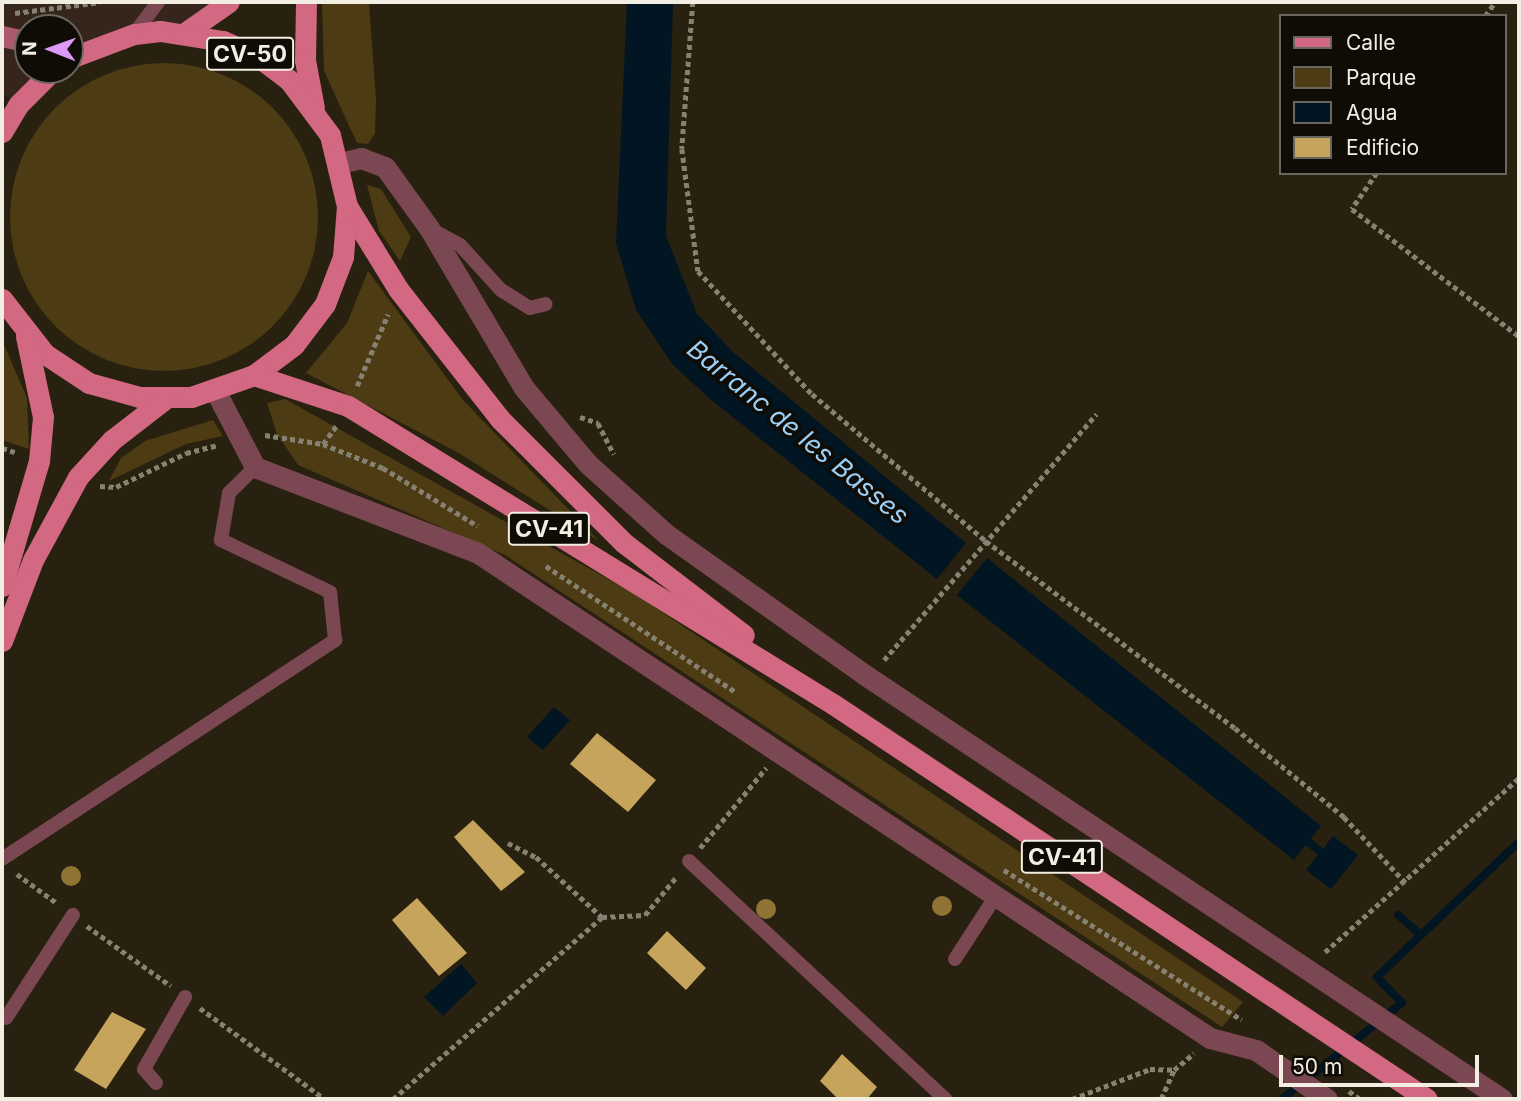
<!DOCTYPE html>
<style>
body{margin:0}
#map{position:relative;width:1521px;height:1101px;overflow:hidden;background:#29210f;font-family:Inter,sans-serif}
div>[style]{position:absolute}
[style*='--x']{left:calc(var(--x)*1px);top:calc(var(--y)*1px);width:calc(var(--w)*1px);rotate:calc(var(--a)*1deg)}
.commercial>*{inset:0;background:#35251b}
.green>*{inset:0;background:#4c3b13}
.round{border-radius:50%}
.water>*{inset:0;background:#021523}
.stream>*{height:8px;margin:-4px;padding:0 4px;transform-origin:4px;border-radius:4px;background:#021523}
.building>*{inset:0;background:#c6a45c}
.path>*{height:4.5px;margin-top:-2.25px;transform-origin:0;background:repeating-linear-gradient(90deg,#878172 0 5px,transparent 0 8.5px)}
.lane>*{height:14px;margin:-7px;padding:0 7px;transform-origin:7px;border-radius:7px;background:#7a4752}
.street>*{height:21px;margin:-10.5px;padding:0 10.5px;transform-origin:10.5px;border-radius:10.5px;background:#7a4752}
.secondary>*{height:21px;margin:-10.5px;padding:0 10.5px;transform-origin:10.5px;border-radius:10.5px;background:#ac5a6d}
.primary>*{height:21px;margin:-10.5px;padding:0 10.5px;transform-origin:10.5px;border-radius:10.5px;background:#d26882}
.trees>*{width:20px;height:20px;margin:-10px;border-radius:50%;background:#907434}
span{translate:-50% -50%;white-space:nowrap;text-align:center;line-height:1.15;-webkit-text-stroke:7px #0f0b05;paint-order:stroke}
.shield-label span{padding:2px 5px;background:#0f0b05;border:2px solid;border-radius:5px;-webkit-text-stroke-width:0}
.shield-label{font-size:23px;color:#f3eee2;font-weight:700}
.water-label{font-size:26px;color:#9bcef6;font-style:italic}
.frame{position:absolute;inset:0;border:4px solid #f3eee2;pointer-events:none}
.legend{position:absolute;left:1279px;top:14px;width:228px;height:161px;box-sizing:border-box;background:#0f0b05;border:2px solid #6a665d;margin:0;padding:9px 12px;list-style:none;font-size:21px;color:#f3eee2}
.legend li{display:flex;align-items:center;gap:14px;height:35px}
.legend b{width:35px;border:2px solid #6a665d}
.north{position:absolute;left:14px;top:14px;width:70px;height:70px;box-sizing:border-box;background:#0f0b05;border:2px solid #6a665d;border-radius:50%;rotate:271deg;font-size:19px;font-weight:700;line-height:28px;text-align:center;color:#f3eee2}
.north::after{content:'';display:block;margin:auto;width:24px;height:32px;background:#dc99f5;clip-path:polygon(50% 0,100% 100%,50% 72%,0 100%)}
.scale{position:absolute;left:1279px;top:1055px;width:200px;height:32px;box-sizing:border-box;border:4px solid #f3eee2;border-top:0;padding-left:9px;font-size:21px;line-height:24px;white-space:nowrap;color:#f3eee2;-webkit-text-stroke:5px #0f0b05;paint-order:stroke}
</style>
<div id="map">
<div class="commercial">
<i style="clip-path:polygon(2px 2px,229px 2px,211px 17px,70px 58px,70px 28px,28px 28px,28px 70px,53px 70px,18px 105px,2px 92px)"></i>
</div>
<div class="green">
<i style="clip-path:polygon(322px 2px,369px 2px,376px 100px,375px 133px,368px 144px,357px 143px,324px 71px)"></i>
<i class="round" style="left:10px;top:63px;width:308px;height:308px"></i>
<i style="clip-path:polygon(367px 185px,381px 189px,411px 237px,400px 261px,379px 231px)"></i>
<i style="clip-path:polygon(368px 271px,463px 400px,599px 541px,457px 452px,306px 373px,347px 323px)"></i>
<i style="clip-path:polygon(2px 340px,27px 398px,29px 449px,2px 440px)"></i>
<i style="clip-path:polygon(285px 399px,635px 594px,1243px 1002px,1222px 1027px,505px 555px,298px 465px,277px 434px,267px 403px)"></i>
<i style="clip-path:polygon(213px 420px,223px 436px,186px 444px,109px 481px,121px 458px,145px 441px)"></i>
</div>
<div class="water">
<i style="clip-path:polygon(627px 2px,673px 2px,666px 236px,697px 314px,733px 352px,966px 543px,937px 579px,710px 399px,672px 364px,636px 310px,616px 243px)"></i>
<i style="clip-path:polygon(987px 558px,1321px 826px,1294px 860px,957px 595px)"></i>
<i style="clip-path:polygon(554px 707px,570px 720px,543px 750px,527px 737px)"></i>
<i style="clip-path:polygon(1333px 836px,1358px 855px,1331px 889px,1306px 870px)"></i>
<i style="clip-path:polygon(461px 964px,477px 983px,443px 1016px,424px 997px)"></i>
</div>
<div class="stream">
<i style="--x:1301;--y:836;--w:36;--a:39"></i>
<i style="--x:1398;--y:915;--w:30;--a:41"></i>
<i style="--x:1282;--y:1099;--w:154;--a:-38.7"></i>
<i style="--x:1402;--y:1003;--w:36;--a:-134"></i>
<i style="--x:1377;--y:977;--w:196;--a:-43.6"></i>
</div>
<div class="building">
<i style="clip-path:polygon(597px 733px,656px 780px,628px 812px,570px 764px)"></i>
<i style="clip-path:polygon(473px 820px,525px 872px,501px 891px,454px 837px)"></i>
<i style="clip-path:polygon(417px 898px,467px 953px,439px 976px,392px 920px)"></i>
<i style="clip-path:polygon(667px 931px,706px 968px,686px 990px,647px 953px)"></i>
<i style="clip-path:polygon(112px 1012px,146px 1029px,106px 1089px,74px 1070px)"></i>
<i style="clip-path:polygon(842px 1054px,877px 1087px,867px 1099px,838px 1099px,820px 1081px)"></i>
</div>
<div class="path">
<i style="--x:693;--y:2;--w:147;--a:94.3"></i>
<i style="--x:682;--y:149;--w:123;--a:82.5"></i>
<i style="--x:698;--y:271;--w:168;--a:47.2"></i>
<i style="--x:812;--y:394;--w:228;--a:40.2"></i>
<i style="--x:986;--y:541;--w:311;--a:36.9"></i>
<i style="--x:1235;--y:728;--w:141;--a:39.2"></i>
<i style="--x:1344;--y:817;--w:91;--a:46.8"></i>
<i style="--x:15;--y:13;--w:86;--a:-7.4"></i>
<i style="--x:1485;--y:16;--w:17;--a:-54"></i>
<i style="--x:1377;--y:173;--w:44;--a:124.8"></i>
<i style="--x:1352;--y:209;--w:210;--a:37.3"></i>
<i style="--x:357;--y:386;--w:78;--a:-66.7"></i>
<i style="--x:580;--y:417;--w:19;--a:18"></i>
<i style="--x:598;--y:423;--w:35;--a:63"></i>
<i style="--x:265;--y:435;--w:59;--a:8.8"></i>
<i style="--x:323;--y:444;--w:65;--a:21.8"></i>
<i style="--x:383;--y:468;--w:111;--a:31.4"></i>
<i style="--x:323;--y:444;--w:24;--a:-54"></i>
<i style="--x:2;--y:448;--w:16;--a:18"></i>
<i style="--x:100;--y:486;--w:16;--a:4"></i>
<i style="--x:116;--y:487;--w:78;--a:-25.9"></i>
<i style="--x:186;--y:453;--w:33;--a:-14"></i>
<i style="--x:546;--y:566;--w:229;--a:33.6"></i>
<i style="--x:884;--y:660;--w:325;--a:-49.2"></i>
<i style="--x:508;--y:843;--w:31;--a:27"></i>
<i style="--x:536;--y:857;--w:89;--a:42.3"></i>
<i style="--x:700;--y:848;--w:104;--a:-50.5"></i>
<i style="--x:1004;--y:870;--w:281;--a:32.2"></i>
<i style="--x:17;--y:874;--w:51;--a:36.2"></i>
<i style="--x:87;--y:926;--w:103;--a:35.5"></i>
<i style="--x:1325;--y:952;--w:261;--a:-41.9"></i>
<i style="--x:200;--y:1008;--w:155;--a:36.1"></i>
<i style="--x:1349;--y:1091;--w:14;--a:36"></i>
<i style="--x:393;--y:1099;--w:277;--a:-41"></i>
<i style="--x:602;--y:917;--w:43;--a:-2.7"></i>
<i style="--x:645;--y:915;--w:50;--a:-50.6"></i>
<i style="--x:1072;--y:1099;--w:84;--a:-21"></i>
<i style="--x:1150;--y:1069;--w:24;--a:2"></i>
<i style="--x:1161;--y:1099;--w:32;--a:-66"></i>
<i style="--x:1174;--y:1070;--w:26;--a:-40"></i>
</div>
<div class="lane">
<i style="--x:134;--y:34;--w:40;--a:-53"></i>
<i style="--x:430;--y:229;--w:34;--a:28"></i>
<i style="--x:460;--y:245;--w:61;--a:47.7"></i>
<i style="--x:501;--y:290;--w:34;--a:32"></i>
<i style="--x:530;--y:308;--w:16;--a:-14"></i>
<i style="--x:2;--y:859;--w:399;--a:-33.3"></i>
<i style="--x:335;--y:640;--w:48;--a:-95.9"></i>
<i style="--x:330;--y:592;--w:121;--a:-154.5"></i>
<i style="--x:221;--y:540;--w:48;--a:-80.3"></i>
<i style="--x:229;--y:493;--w:37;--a:-45"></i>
<i style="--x:689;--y:861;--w:350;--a:42.9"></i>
<i style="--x:955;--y:959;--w:77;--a:-57.1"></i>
<i style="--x:6;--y:1018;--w:123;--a:-57"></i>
<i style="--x:156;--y:1083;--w:18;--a:-131"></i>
<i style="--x:144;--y:1069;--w:83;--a:-60.3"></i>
</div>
<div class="street">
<i style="--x:340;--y:163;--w:22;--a:-13"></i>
<i style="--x:361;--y:158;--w:26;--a:21"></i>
<i style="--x:385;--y:167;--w:75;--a:54.2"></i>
<i style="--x:429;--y:228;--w:186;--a:59.3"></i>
<i style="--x:524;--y:388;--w:99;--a:49.9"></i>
<i style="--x:588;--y:464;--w:105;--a:41.9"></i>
<i style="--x:666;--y:534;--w:244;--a:35.3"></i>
<i style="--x:865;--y:675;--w:765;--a:33.65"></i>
<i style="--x:216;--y:392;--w:85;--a:62.5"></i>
<i style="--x:255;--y:467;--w:239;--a:21.1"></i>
<i style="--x:478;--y:553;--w:878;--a:33.53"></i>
<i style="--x:1210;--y:1038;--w:48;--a:14.6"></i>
<i style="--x:1256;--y:1050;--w:86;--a:34.6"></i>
</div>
<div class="secondary">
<i style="--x:2;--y:36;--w:27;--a:13"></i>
</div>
<div class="primary">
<i style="--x:306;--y:2;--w:58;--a:91"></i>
<i style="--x:305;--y:60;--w:49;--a:79.4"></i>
<i style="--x:186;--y:32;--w:52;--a:-34.9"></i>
<i style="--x:2;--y:132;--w:31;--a:-59"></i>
<i style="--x:18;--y:105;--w:49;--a:-45"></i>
<i style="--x:347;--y:206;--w:97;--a:58.4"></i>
<i style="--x:398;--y:289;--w:165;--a:51.9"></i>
<i style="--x:500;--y:419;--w:175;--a:45"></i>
<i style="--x:624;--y:543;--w:151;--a:37.5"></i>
<i style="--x:2;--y:299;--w:70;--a:52"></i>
<i style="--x:45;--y:354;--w:53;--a:33.4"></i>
<i style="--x:89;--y:383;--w:52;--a:15.6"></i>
<i style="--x:139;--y:397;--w:52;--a:0"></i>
<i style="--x:191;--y:397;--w:67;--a:-19.2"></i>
<i style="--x:254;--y:375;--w:50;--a:-36.9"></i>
<i style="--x:294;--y:345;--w:51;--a:-52.9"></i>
<i style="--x:325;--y:304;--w:50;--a:-69"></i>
<i style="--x:343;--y:257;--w:51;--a:-85.5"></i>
<i style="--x:347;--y:206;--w:73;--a:-103.5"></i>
<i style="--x:330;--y:135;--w:69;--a:-126.7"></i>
<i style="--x:289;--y:80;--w:38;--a:-143"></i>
<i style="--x:259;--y:57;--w:39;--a:-156"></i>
<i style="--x:223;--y:41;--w:64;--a:-171"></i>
<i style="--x:160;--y:31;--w:26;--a:173"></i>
<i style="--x:134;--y:34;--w:68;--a:159.4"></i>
<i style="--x:254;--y:375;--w:99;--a:18.3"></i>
<i style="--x:348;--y:406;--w:569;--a:31.57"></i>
<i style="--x:833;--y:704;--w:713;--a:33.62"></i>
<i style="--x:2;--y:586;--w:130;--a:-73.5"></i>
<i style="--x:39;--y:461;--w:44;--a:-84.8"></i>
<i style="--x:43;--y:417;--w:83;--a:-101.9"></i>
<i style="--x:2;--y:641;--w:87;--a:-69.1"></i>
<i style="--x:33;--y:560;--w:94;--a:-61.5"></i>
<i style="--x:78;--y:477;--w:50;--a:-47.4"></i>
<i style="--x:112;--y:440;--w:67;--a:-37.7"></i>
</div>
<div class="trees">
<i style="left:71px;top:876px"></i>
<i style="left:942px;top:906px"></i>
<i style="left:766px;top:909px"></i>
</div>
<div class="shield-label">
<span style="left:250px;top:54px">CV-50</span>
<span style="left:549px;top:529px">CV-41</span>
<span style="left:1062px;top:857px">CV-41</span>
</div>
<div class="water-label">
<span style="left:798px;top:432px;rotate:39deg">Barranc de les Basses</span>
</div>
<div class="frame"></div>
<ul class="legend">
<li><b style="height:9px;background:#d26882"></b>Calle</li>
<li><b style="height:19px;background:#4c3b13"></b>Parque</li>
<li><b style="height:19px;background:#021523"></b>Agua</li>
<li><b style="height:19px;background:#c6a45c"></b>Edificio</li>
</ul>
<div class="north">N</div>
<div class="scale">50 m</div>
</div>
